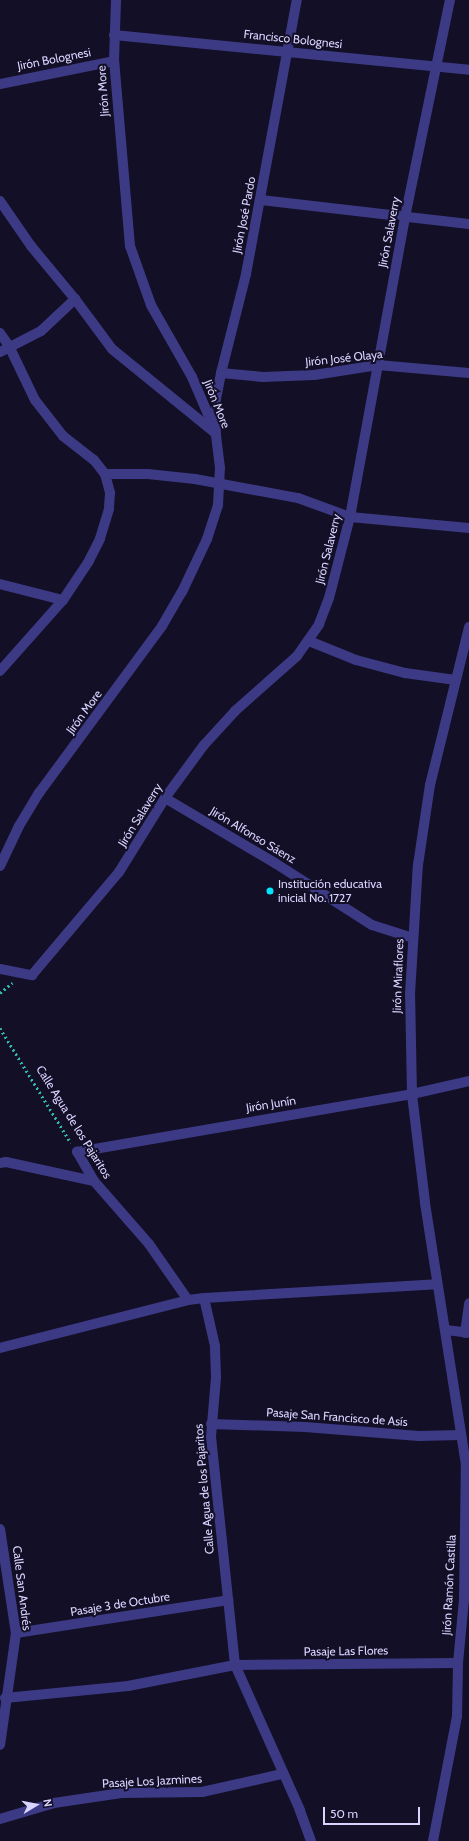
<!DOCTYPE html>
<meta charset="utf-8">
<style>
body{margin:0}
#map{position:relative;width:469px;height:1841px;overflow:hidden;background:#130f26;font-family:Cabin,sans-serif}
div>[style]{position:absolute}
[style*='--x']{left:calc(var(--x)*1px);top:calc(var(--y)*1px);width:calc(var(--w)*1px);rotate:calc(var(--a)*1deg)}
.path>*{height:2.5px;margin-top:-1.25px;transform-origin:0;background:repeating-linear-gradient(90deg,#2fb8b0 0 2px,transparent 0 5px)}
.street>*{height:10px;margin:-5px;padding:0 5px;transform-origin:5px;border-radius:5px;background:#3d3a85}
.dots>*{width:11px;height:11px;translate:-50% -50%;box-sizing:border-box;border:2px solid #130f26;border-radius:50%}
span{translate:-50% -50%;white-space:nowrap;text-align:center;line-height:1.15;-webkit-text-stroke:4px #130f26;paint-order:stroke}
.street-label{font-size:12px;color:#d9d4ff}
.poi-label{font-size:12px;color:#d9d4ff}
.left{translate:0 -50%;text-align:left}
.north{position:absolute;left:16px;top:1785px;width:40px;height:40px;-webkit-text-stroke:3px #130f26;paint-order:stroke;rotate:80deg;font-size:11px;font-weight:700;line-height:16px;text-align:center;color:#d9d4ff}
.north::after{content:'';display:block;margin:auto;width:14px;height:18px;background:#d9d4ff;clip-path:polygon(50% 0,100% 100%,50% 72%,0 100%)}
.scale{position:absolute;left:323px;top:1807px;width:97px;height:18px;box-sizing:border-box;border:2px solid #d9d4ff;border-top:0;padding-left:5px;font-size:12px;line-height:14px;white-space:nowrap;color:#d9d4ff;-webkit-text-stroke:3px #130f26;paint-order:stroke}
</style>
<div id="map">
<div class="path">
<i style="--x:0;--y:993;--w:16;--a:-40"></i>
<i style="--x:0;--y:1028;--w:135;--a:58.3"></i>
</div>
<div class="street">
<i style="--x:114;--y:35;--w:357;--a:5.6"></i>
<i style="--x:0;--y:84;--w:116;--a:-11.4"></i>
<i style="--x:261;--y:200;--w:209;--a:6.6"></i>
<i style="--x:0;--y:201;--w:55;--a:55.4"></i>
<i style="--x:31;--y:246;--w:69;--a:50.3"></i>
<i style="--x:75;--y:299;--w:62;--a:53.5"></i>
<i style="--x:112;--y:349;--w:132;--a:39.1"></i>
<i style="--x:0;--y:333;--w:16;--a:55"></i>
<i style="--x:9;--y:346;--w:60;--a:64.3"></i>
<i style="--x:35;--y:400;--w:46;--a:52.1"></i>
<i style="--x:63;--y:436;--w:39;--a:38"></i>
<i style="--x:94;--y:460;--w:18;--a:52"></i>
<i style="--x:105;--y:474;--w:20;--a:75"></i>
<i style="--x:110;--y:493;--w:16;--a:94"></i>
<i style="--x:109;--y:509;--w:31;--a:107"></i>
<i style="--x:100;--y:539;--w:25;--a:117"></i>
<i style="--x:89;--y:561;--w:47;--a:123.7"></i>
<i style="--x:63;--y:600;--w:95;--a:131.6"></i>
<i style="--x:0;--y:352;--w:46;--a:-27.1"></i>
<i style="--x:41;--y:331;--w:47;--a:-43.3"></i>
<i style="--x:221;--y:373;--w:42;--a:5.4"></i>
<i style="--x:263;--y:377;--w:51;--a:-2.2"></i>
<i style="--x:314;--y:375;--w:65;--a:-8.9"></i>
<i style="--x:378;--y:365;--w:91;--a:5"></i>
<i style="--x:216;--y:429;--w:30;--a:-90"></i>
<i style="--x:216;--y:399;--w:26;--a:-79"></i>
<i style="--x:221;--y:373;--w:102;--a:-75.8"></i>
<i style="--x:246;--y:274;--w:279;--a:-79.5"></i>
<i style="--x:105;--y:474;--w:43;--a:0"></i>
<i style="--x:148;--y:474;--w:47;--a:6.1"></i>
<i style="--x:195;--y:479;--w:105;--a:10.5"></i>
<i style="--x:298;--y:498;--w:55;--a:20.1"></i>
<i style="--x:350;--y:517;--w:120;--a:5.3"></i>
<i style="--x:0;--y:584;--w:65;--a:14.3"></i>
<i style="--x:309;--y:641;--w:51;--a:22"></i>
<i style="--x:356;--y:660;--w:51;--a:14.9"></i>
<i style="--x:405;--y:673;--w:51;--a:7.8"></i>
<i style="--x:165;--y:798;--w:128;--a:30.6"></i>
<i style="--x:275;--y:863;--w:115;--a:32.6"></i>
<i style="--x:372;--y:925;--w:43;--a:17.6"></i>
<i style="--x:0;--y:866;--w:44;--a:-64.6"></i>
<i style="--x:19;--y:826;--w:39;--a:-59"></i>
<i style="--x:39;--y:793;--w:207;--a:-53.6"></i>
<i style="--x:162;--y:626;--w:39;--a:-60"></i>
<i style="--x:182;--y:592;--w:59;--a:-64.7"></i>
<i style="--x:207;--y:539;--w:36;--a:-72"></i>
<i style="--x:218;--y:505;--w:37;--a:-87"></i>
<i style="--x:220;--y:468;--w:35;--a:-97"></i>
<i style="--x:216;--y:433;--w:61;--a:-113.2"></i>
<i style="--x:192;--y:377;--w:83;--a:-119.7"></i>
<i style="--x:151;--y:305;--w:63;--a:-109.6"></i>
<i style="--x:130;--y:246;--w:186;--a:-94.9"></i>
<i style="--x:114;--y:61;--w:61;--a:-88.1"></i>
<i style="--x:0;--y:969;--w:33;--a:11"></i>
<i style="--x:32;--y:975;--w:135;--a:-49.8"></i>
<i style="--x:119;--y:872;--w:87;--a:-58.1"></i>
<i style="--x:165;--y:798;--w:66;--a:-53.7"></i>
<i style="--x:204;--y:745;--w:46;--a:-47.6"></i>
<i style="--x:235;--y:711;--w:83;--a:-41.6"></i>
<i style="--x:297;--y:656;--w:39;--a:-55"></i>
<i style="--x:319;--y:624;--w:28;--a:-69"></i>
<i style="--x:329;--y:598;--w:84;--a:-75.5"></i>
<i style="--x:350;--y:517;--w:305;--a:-79.6"></i>
<i style="--x:405;--y:217;--w:222;--a:-78.3"></i>
<i style="--x:0;--y:1163;--w:6;--a:-9"></i>
<i style="--x:6;--y:1162;--w:90;--a:12.2"></i>
<i style="--x:204;--y:1298;--w:233;--a:-3.4"></i>
<i style="--x:446;--y:1330;--w:23;--a:7"></i>
<i style="--x:465;--y:1333;--w:30;--a:-82"></i>
<i style="--x:0;--y:1348;--w:194;--a:-14.3"></i>
<i style="--x:211;--y:1424;--w:94;--a:1.8"></i>
<i style="--x:305;--y:1427;--w:114;--a:4.5"></i>
<i style="--x:419;--y:1436;--w:42;--a:-1.4"></i>
<i style="--x:0;--y:1529;--w:105;--a:81.3"></i>
<i style="--x:16;--y:1633;--w:113;--a:98.1"></i>
<i style="--x:16;--y:1633;--w:215;--a:-8.8"></i>
<i style="--x:5;--y:1698;--w:124;--a:-5.6"></i>
<i style="--x:128;--y:1686;--w:109;--a:-11.1"></i>
<i style="--x:235;--y:1665;--w:223;--a:-0.5"></i>
<i style="--x:0;--y:1819;--w:56;--a:-16.5"></i>
<i style="--x:54;--y:1803;--w:68;--a:-8.5"></i>
<i style="--x:121;--y:1793;--w:81;--a:-0.7"></i>
<i style="--x:202;--y:1792;--w:82;--a:-12.7"></i>
<i style="--x:311;--y:1841;--w:33;--a:-110"></i>
<i style="--x:300;--y:1810;--w:159;--a:-114.1"></i>
<i style="--x:235;--y:1665;--w:229;--a:-96"></i>
<i style="--x:211;--y:1437;--w:60;--a:-85.2"></i>
<i style="--x:216;--y:1377;--w:31;--a:-92"></i>
<i style="--x:215;--y:1346;--w:49;--a:-102.9"></i>
<i style="--x:204;--y:1298;--w:16;--a:173"></i>
<i style="--x:188;--y:1300;--w:68;--a:-124.9"></i>
<i style="--x:149;--y:1244;--w:84;--a:-131.1"></i>
<i style="--x:94;--y:1181;--w:34;--a:-120"></i>
<i style="--x:77;--y:1152;--w:340;--a:-9.8"></i>
<i style="--x:412;--y:1094;--w:58;--a:-12.8"></i>
<i style="--x:433;--y:1841;--w:127;--a:-79.1"></i>
<i style="--x:457;--y:1716;--w:53;--a:-88.9"></i>
<i style="--x:458;--y:1663;--w:63;--a:-84.6"></i>
<i style="--x:464;--y:1600;--w:135;--a:-89.2"></i>
<i style="--x:466;--y:1465;--w:266;--a:-98.9"></i>
<i style="--x:425;--y:1202;--w:109;--a:-96.9"></i>
<i style="--x:412;--y:1094;--w:100;--a:-91.1"></i>
<i style="--x:410;--y:994;--w:129;--a:-86.5"></i>
<i style="--x:418;--y:865;--w:81;--a:-81.5"></i>
<i style="--x:430;--y:785;--w:163;--a:-76.1"></i>
</div>
<div class="dots">
<i style="left:270px;top:891px;background:#00e5ff"></i>
</div>
<div class="street-label">
<span style="left:293px;top:39px;rotate:6deg">Francisco Bolognesi</span>
<span style="left:54px;top:59px;rotate:-11deg">Jirón Bolognesi</span>
<span style="left:103px;top:91px;rotate:-94deg">Jirón More</span>
<span style="left:244px;top:215px;rotate:-79deg">Jirón José Pardo</span>
<span style="left:389px;top:232px;rotate:-79deg">Jirón Salaverry</span>
<span style="left:344px;top:358px;rotate:-6deg">Jirón José Olaya</span>
<span style="left:217px;top:404px;rotate:68deg">Jirón More</span>
<span style="left:328px;top:549px;rotate:-76deg">Jirón Salaverry</span>
<span style="left:84px;top:712px;rotate:-54deg">Jirón More</span>
<span style="left:140px;top:815px;rotate:-58deg">Jirón Salaverry</span>
<span style="left:253px;top:835px;rotate:31deg">Jirón Alfonso Sáenz</span>
<span style="left:398px;top:976px;rotate:-88deg">Jirón Miraflores</span>
<span style="left:271px;top:1104px;rotate:-9deg">Jirón Junín</span>
<span style="left:74px;top:1122px;rotate:58deg">Calle Agua de los Pajaritos</span>
<span style="left:337px;top:1417px;rotate:4deg">Pasaje San Francisco de Asís</span>
<span style="left:204px;top:1489px;rotate:-95deg">Calle Agua de los Pajaritos</span>
<span style="left:449px;top:1585px;rotate:-87deg">Jirón Ramón Castilla</span>
<span style="left:22px;top:1588px;rotate:83deg">Calle San Andrés</span>
<span style="left:120px;top:1604px;rotate:-9deg">Pasaje 3 de Octubre</span>
<span style="left:346px;top:1651px;rotate:-1deg">Pasaje Las Flores</span>
<span style="left:152px;top:1781px;rotate:-3deg">Pasaje Los Jazmines</span>
</div>
<div class="poi-label">
<span class="left" style="left:278px;top:891px">Institución educativa<br>inicial No. 1727</span>
</div>
<div class="north">N</div>
<div class="scale">50 m</div>
</div>
